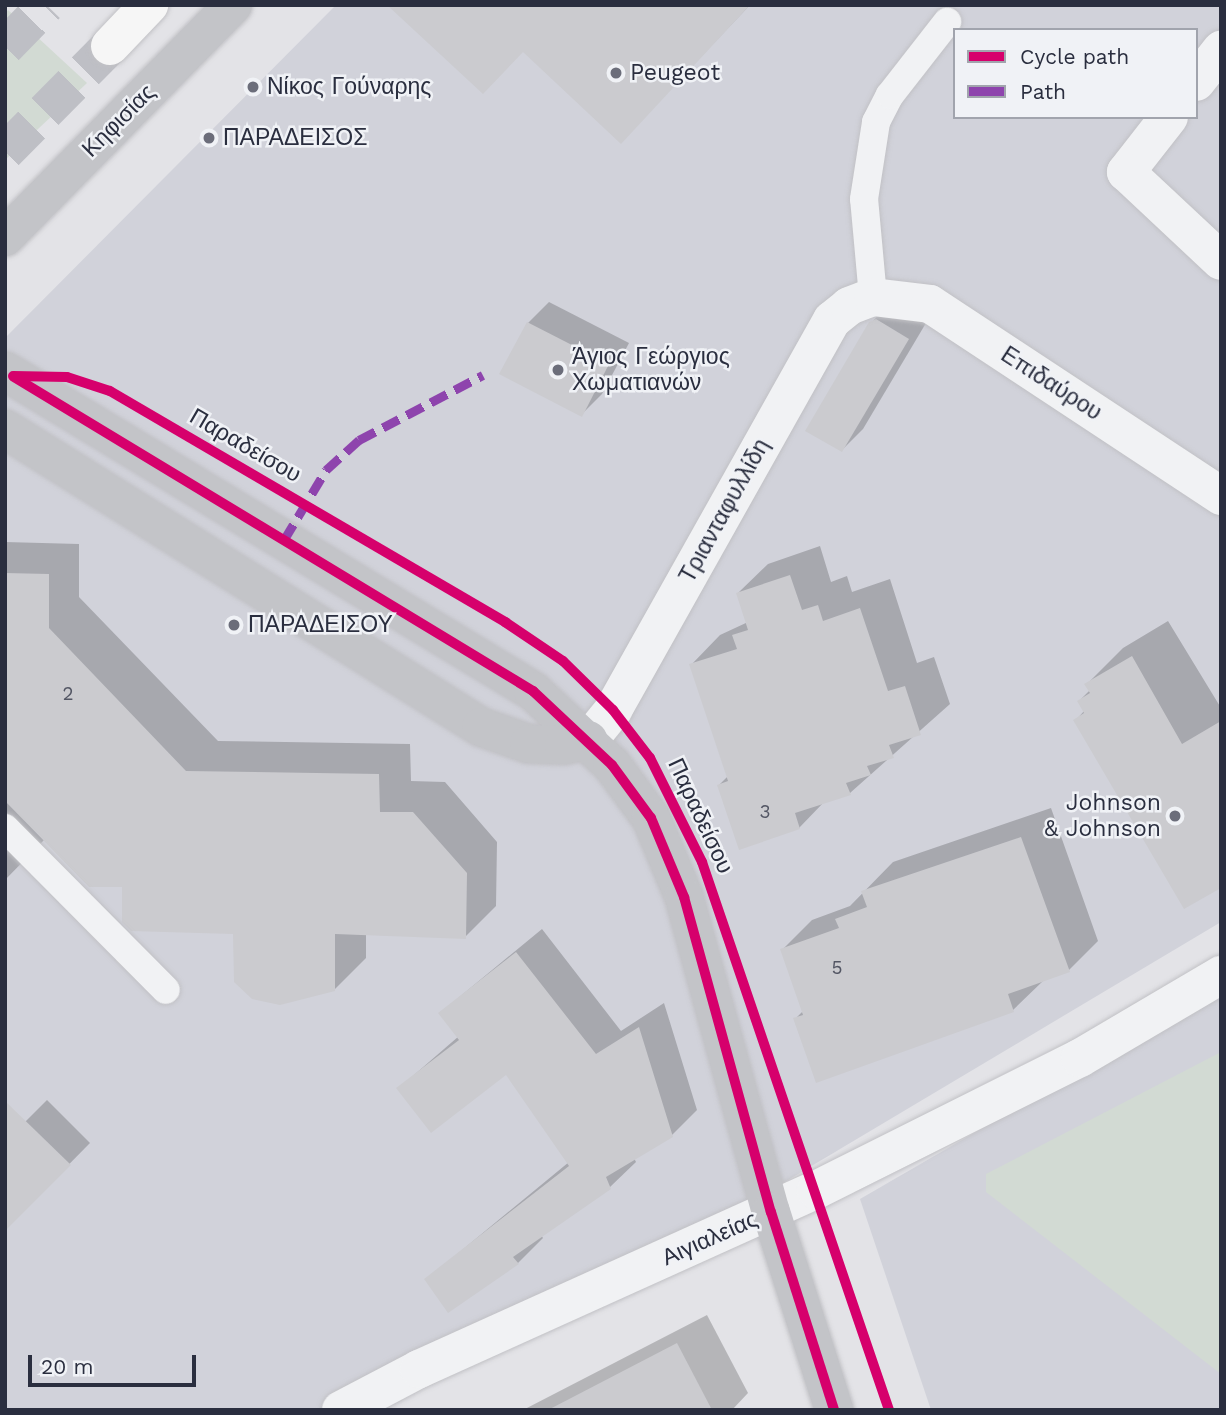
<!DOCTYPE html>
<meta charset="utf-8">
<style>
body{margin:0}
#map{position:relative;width:1226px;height:1415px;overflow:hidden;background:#e3e3e7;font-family:"Work Sans",sans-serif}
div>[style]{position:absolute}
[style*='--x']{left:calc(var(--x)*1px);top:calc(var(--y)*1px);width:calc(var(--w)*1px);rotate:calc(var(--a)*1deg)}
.built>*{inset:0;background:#d1d2da}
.green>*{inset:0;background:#d2dad3}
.shadow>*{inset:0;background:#0003}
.building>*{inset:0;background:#cbcbcf}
.primary-tunnel>*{height:38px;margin-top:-19px;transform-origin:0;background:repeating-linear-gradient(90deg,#bebfc5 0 38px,transparent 0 57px)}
.roads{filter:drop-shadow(0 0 2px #c1c1c5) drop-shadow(0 0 2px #c1c1c5)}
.lane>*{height:28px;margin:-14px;padding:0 14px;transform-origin:14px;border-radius:14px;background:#f1f2f4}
.street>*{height:38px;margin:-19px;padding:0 19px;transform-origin:19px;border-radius:19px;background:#f1f2f4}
.secondary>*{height:38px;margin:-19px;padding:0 19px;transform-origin:19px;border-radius:19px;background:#c3c4c8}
.primary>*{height:38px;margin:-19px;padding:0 19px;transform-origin:19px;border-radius:19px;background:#f6f6f6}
.quiet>*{height:9px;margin-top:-4.5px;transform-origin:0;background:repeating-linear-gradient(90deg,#8e44ad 0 18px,transparent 0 27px)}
.cycleway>*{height:10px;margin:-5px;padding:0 5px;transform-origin:5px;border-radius:5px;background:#d6006c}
.dots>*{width:19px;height:19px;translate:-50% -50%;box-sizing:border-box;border:4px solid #f0f2f6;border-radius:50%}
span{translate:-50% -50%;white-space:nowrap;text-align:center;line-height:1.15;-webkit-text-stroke:5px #f0f2f6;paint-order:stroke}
.number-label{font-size:19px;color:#535664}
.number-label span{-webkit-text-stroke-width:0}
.poi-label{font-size:23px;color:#2a2e3f}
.left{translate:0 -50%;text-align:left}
.right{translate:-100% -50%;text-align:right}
.street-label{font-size:23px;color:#2a2e3f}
.frame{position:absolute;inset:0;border:7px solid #2a2e3f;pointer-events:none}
.legend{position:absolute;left:953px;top:28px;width:245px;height:91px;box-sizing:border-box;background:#f0f2f6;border:2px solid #a1a4ad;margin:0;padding:9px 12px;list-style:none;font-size:21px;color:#2a2e3f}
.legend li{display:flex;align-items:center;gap:14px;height:35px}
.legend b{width:35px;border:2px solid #a1a4ad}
.scale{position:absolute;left:28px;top:1355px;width:168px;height:32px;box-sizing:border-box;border:4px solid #2a2e3f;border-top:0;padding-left:9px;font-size:21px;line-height:24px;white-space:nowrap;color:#2a2e3f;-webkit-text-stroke:5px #f0f2f6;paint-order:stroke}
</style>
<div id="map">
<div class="built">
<i style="clip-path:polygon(evenodd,336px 5px,1221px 5px,1221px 922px,731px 1214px,386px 1369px,319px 1410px,5px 1410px,5px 338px,336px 5px,955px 30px,1196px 30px,1196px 117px,955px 117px,955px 30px)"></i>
<i style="clip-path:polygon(1221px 990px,1221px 1410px,931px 1410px,860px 1199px)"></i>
</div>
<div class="green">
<i style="clip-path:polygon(8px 10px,87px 83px,5px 160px,5px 14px)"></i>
<i style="clip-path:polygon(1221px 1052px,1221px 1374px,986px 1192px,986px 1174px)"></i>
</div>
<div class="shadow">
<i style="clip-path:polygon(422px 5px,750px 5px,621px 141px,524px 51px)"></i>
<i style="clip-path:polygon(892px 301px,929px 318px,863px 429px,842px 450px,871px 323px)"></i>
<i style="clip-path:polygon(549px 302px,629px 343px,602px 394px,582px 414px,528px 323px)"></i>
<i style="clip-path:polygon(5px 542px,79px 544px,79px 597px,218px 741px,410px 744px,411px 781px,445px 782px,497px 842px,496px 906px,465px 937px,366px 933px,366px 958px,334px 990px,235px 932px,124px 885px,44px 840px,5px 880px)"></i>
<i style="clip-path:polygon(820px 546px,831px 582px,847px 576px,852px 592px,890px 579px,917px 663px,934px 657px,950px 704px,850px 793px,825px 801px,799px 828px,719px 785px,728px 776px,691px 665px,720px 635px,748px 622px,738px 593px,768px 564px)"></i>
<i style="clip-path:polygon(1168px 621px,1221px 708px,1221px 886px,1075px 721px,1085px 710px,1079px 701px,1090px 690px,1087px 684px,1123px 648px)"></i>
<i style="clip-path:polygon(1051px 808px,1098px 941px,1069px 970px,1043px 981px,1013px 1010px,817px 1080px,795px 1019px,803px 1011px,782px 950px,812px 920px,850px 906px,893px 862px)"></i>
<i style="clip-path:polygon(542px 929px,621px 1031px,664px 1003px,697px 1110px,672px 1135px,634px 1158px,636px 1162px,610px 1187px,541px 1235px,543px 1238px,518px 1263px,448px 1310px,427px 1279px,569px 1162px,506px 1072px,399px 1088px,459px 1036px,440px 1013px)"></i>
<i style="clip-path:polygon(47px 1100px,90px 1143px,26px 1208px,5px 1142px)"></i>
<i style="clip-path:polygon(707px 1315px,748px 1393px,732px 1410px,523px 1410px)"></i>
</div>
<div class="building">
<i style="clip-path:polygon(387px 5px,750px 5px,621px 144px,523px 52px,483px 94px)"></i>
<i style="clip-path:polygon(876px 319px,909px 339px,842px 452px,805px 431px,869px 322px)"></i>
<i style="clip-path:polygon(527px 322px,609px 364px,582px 417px,499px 374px)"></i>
<i style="clip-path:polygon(5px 573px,49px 574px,49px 628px,186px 771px,379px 774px,380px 812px,413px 812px,467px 873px,466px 939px,335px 934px,335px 991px,280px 1005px,252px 999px,234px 982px,233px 934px,131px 931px,122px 922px,122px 887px,89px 887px,5px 801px)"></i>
<i style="clip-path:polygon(790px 575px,802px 610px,818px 605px,823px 621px,860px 608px,888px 691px,905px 686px,921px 735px,889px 745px,894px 758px,867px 766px,871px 775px,846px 783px,851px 795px,795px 813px,800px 829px,739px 850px,717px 785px,728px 781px,689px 664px,737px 649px,732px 635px,748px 630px,736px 593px)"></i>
<i style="clip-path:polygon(1132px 656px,1182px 744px,1221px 721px,1221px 888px,1184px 909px,1073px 720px,1084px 713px,1077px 701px,1090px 693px,1084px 684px)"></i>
<i style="clip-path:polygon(1021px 837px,1070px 972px,1008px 994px,1014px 1012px,816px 1083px,793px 1018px,803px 1015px,780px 949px,839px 928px,835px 919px,867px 907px,861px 891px)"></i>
<i style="clip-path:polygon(516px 952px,596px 1054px,639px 1027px,673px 1137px,606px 1177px,611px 1189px,513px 1257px,519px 1264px,448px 1313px,424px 1279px,569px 1166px,506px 1075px,431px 1133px,396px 1088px,459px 1040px,438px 1013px)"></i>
<i style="clip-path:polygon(5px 1101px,71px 1165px,5px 1231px)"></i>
<i style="clip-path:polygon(677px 1343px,712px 1410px,548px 1410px)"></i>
</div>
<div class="primary-tunnel">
<i style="--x:5;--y:47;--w:59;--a:-45.7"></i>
<i style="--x:5;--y:152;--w:149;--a:-45.3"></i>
</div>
<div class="roads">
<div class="lane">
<i style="--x:873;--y:297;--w:98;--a:-95.2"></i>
<i style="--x:864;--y:199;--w:78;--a:-81.1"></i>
<i style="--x:876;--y:122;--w:30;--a:-63"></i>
<i style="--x:890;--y:95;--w:93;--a:-52"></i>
<i style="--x:5;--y:828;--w:228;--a:45.2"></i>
</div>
<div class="street">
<i style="--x:1196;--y:82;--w:41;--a:-52"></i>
<i style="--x:1169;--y:117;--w:70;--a:128"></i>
<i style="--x:1126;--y:172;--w:130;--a:43.1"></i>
<i style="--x:589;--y:740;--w:38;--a:-51"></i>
<i style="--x:613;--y:710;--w:447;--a:-60.7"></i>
<i style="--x:832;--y:320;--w:22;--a:-39"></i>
<i style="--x:849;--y:306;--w:26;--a:-21"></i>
<i style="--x:873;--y:297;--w:57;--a:7"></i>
<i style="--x:930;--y:304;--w:349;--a:33.4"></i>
<i style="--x:341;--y:1410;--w:88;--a:-27.7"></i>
<i style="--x:419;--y:1369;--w:435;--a:-24.3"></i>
<i style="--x:816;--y:1190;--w:295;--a:-26.6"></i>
<i style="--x:1080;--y:1058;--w:164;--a:-30.5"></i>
</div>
<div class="secondary">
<i style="--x:5;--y:237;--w:325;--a:-45.5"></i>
<i style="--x:5;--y:371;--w:617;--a:31.22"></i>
<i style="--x:533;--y:691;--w:108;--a:43.1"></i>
<i style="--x:612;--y:765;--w:66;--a:53.7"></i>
<i style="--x:651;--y:818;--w:86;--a:67.3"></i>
<i style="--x:684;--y:897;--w:327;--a:74.6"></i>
<i style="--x:771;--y:1212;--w:208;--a:72.3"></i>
<i style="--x:5;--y:429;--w:562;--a:32.05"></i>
<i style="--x:481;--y:727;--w:51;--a:19.5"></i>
<i style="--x:529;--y:744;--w:35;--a:2"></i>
<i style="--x:564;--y:745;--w:25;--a:-11"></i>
</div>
<div class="primary">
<i style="--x:110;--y:46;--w:57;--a:-46.4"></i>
</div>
</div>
<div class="quiet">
<i style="--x:284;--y:540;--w:82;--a:-59"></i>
<i style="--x:326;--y:470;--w:45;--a:-42.3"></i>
<i style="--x:359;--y:440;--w:140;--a:-27.7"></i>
</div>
<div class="cycleway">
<i style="--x:13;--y:376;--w:54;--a:1.1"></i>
<i style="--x:67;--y:377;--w:45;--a:18"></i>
<i style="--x:110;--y:391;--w:458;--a:30.3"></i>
<i style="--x:505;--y:622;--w:70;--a:33.9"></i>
<i style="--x:563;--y:661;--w:70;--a:44.4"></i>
<i style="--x:613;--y:710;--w:61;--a:52.4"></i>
<i style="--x:650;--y:758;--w:116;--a:63.4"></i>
<i style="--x:702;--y:862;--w:579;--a:71.16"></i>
<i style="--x:14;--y:377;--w:607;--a:31.17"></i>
<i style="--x:533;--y:691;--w:108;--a:43.1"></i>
<i style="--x:612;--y:765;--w:66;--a:53.7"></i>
<i style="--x:651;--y:818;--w:86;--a:67.3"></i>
<i style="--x:684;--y:897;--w:327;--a:74.6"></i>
<i style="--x:771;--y:1212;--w:208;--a:72.3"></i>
</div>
<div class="dots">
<i style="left:616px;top:73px;background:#6b6d7a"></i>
<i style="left:253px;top:87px;background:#6b6d7a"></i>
<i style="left:209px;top:138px;background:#6b6d7a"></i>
<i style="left:558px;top:370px;background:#6b6d7a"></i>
<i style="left:234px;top:625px;background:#6b6d7a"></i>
<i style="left:1175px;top:816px;background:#6b6d7a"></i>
</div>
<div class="number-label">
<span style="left:68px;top:694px">2</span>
<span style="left:765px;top:812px">3</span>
<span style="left:837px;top:968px">5</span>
</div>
<div class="poi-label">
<span class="left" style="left:630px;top:73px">Peugeot</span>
<span class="left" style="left:267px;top:87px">Νίκος Γούναρης</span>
<span class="left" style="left:223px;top:138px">ΠΑΡΑΔΕΙΣΟΣ</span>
<span class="left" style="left:572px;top:370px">Άγιος Γεώργιος<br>Χωματιανών</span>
<span class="left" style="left:248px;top:625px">ΠΑΡΑΔΕΙΣΟΥ</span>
<span class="right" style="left:1161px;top:816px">Johnson<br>&amp; Johnson</span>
</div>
<div class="street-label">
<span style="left:119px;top:121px;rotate:-45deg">Κηφισίας</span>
<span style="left:1051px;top:384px;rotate:33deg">Επιδαύρου</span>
<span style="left:245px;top:446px;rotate:30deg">Παραδείσου</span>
<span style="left:725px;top:511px;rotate:-61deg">Τριανταφυλλίδη</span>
<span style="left:700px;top:816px;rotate:65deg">Παραδείσου</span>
<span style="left:710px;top:1239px;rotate:-24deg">Αιγιαλείας</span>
</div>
<div class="frame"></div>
<ul class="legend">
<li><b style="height:9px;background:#d6006c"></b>Cycle path</li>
<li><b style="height:9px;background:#8e44ad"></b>Path</li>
</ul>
<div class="scale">20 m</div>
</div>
